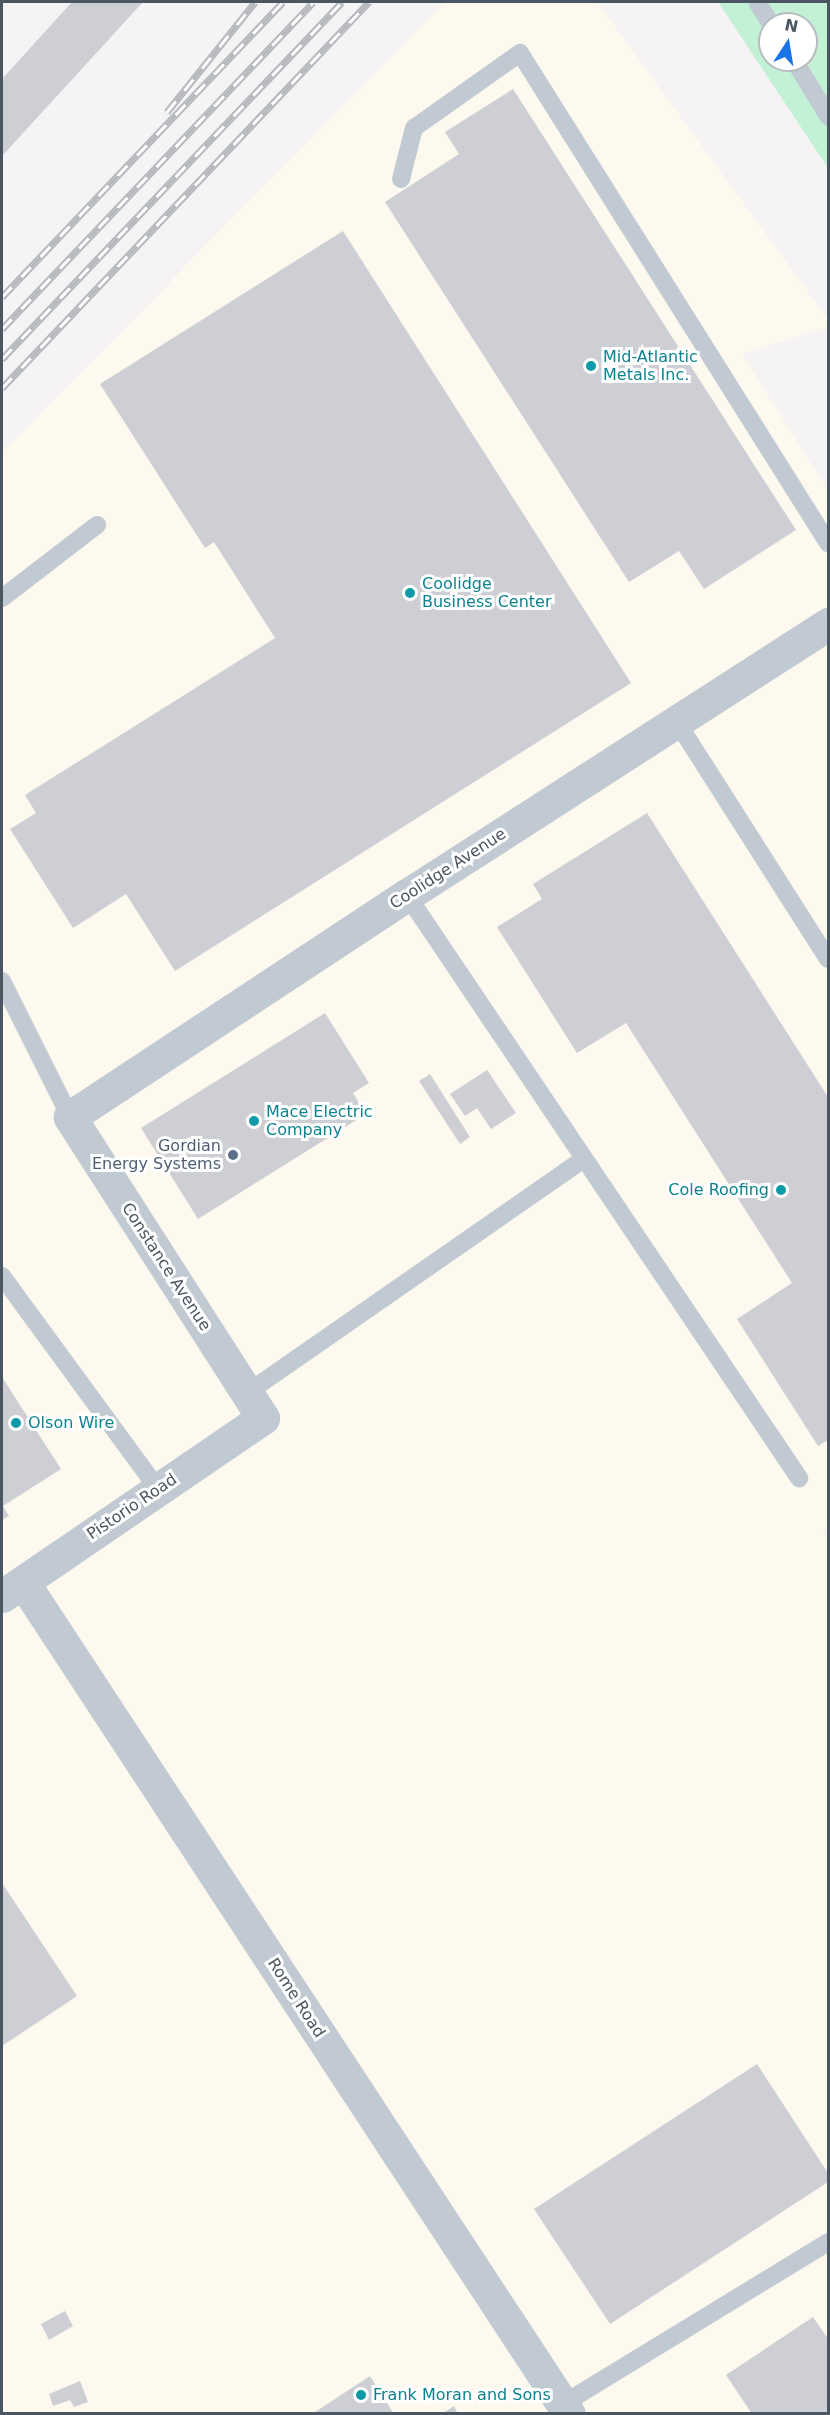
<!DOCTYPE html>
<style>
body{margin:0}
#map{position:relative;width:830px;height:2415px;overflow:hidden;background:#f5f3f3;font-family:"DejaVu Sans",sans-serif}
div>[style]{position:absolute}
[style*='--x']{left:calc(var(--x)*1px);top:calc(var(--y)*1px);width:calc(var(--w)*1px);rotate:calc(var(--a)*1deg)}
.commercial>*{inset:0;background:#fdf9ef}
.green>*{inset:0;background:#c3f1d5}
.building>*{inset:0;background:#cdcfd5}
.lane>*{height:18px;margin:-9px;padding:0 9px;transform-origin:9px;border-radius:9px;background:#c1cad2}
.street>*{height:33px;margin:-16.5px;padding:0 16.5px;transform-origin:16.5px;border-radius:16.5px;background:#c1cad2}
.rail>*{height:7px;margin-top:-3.5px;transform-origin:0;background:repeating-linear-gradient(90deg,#fff 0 14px,#b5b8bd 0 28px);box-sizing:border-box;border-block:2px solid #b5b8bd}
.dots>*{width:16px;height:16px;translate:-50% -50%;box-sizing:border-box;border:3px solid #fff;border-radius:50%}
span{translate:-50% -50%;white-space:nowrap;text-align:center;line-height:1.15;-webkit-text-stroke:6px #fff;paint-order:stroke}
.culture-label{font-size:16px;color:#0d838f}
.left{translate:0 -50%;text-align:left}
.right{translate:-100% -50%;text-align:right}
.street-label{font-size:16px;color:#4a5661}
.service-label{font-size:16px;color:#4e5e75}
.frame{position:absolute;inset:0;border:3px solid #4a5661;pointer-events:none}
.north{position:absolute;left:758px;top:12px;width:60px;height:60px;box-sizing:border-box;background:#fff;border:2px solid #b7bbc0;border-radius:50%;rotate:12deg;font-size:16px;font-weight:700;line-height:24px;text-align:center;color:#4a5661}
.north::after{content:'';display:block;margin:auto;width:21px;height:27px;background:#1a73e8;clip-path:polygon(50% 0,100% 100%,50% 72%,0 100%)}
</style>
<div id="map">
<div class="commercial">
<i style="clip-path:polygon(445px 2px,597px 2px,828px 319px,828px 327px,742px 354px,828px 490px,828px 1528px,823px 1532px,828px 1540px,828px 2413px,2px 2414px,2px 453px)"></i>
</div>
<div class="green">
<i style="clip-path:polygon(evenodd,718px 2px,828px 2px,828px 168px,718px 2px,770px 24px,806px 24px,806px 60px,770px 60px,770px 24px)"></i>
</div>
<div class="building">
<i style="clip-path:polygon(72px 2px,143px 2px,2px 156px,2px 79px)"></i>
<i style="clip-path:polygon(513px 89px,796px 530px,704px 589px,679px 551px,629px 582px,385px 202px,459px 154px,445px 132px)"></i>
<i style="clip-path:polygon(343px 231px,631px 683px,175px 971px,126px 894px,73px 928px,10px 829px,36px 813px,25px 795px,275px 638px,214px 542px,205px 548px,100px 384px)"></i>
<i style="clip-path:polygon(647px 813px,828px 1097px,828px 1440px,818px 1446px,737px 1319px,792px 1283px,626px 1023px,577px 1053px,497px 927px,542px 899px,533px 884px)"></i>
<i style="clip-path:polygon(325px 1013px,369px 1083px,353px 1093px,366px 1114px,198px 1219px,141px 1128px)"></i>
<i style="clip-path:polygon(487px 1070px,516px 1113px,491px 1129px,477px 1108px,465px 1116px,450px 1094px)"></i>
<i style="clip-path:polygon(430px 1074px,470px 1137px,460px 1144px,419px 1081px)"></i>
<i style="clip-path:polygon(2px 1377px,61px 1469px,3px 1506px,9px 1516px,2px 1520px)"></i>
<i style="clip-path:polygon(2px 1883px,77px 1996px,2px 2046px)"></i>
<i style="clip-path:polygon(757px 2064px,828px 2173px,828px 2182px,610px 2324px,534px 2209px)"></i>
<i style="clip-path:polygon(65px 2311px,73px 2326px,49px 2340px,41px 2324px)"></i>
<i style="clip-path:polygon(813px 2317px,828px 2339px,828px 2414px,752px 2414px,726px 2375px)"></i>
<i style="clip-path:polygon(370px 2376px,394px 2414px,312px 2414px)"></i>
<i style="clip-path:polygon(80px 2381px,88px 2402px,74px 2407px,70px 2400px,53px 2406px,49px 2394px)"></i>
<i style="clip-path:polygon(454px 2406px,458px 2414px,442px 2414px)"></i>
</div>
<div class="lane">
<i style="--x:757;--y:2;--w:26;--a:58"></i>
<i style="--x:794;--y:60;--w:66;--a:58.7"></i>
<i style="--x:401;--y:179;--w:53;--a:-75.7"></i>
<i style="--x:414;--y:128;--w:130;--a:-35.3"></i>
<i style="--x:520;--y:53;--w:579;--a:57.85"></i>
<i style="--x:2;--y:598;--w:120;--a:-37.5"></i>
<i style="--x:677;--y:722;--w:281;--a:57.5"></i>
<i style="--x:407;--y:895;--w:703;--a:56.08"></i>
<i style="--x:2;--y:981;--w:152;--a:63.4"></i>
<i style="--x:2;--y:1276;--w:264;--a:53.8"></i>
<i style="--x:247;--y:1393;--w:410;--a:-34.8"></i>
<i style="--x:563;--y:2404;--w:311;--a:-31.4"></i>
</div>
<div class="street">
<i style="--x:23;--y:1582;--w:995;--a:56.73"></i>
<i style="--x:2;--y:1596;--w:316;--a:-34.3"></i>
<i style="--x:263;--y:1418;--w:358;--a:-122.7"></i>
<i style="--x:70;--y:1117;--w:404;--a:-33.4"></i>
<i style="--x:407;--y:895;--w:501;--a:-32.77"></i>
</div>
<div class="rail">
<i style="--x:167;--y:112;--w:141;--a:-51.3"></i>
<i style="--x:2;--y:297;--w:407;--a:-46.4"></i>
<i style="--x:2;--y:329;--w:451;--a:-46.4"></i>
<i style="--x:2;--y:359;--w:493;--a:-46.4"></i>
<i style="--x:2;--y:388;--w:533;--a:-46.45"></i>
</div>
<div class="dots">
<i style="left:591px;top:366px;background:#0f9aa8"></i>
<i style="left:410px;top:593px;background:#0f9aa8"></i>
<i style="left:254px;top:1121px;background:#0f9aa8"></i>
<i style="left:233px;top:1155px;background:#5c6f8a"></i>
<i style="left:781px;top:1190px;background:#0f9aa8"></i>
<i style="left:16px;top:1423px;background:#0f9aa8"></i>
<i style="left:361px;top:2395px;background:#0f9aa8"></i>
</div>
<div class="culture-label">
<span class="left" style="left:603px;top:366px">Mid-Atlantic<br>Metals Inc.</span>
<span class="left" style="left:422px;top:593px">Coolidge<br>Business Center</span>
<span class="left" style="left:266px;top:1121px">Mace Electric<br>Company</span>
<span class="right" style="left:769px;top:1190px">Cole Roofing</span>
<span class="left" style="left:28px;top:1423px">Olson Wire</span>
<span class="left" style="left:373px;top:2395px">Frank Moran and Sons</span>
</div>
<div class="street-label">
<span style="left:448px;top:869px;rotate:-33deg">Coolidge Avenue</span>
<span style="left:166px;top:1267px;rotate:57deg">Constance Avenue</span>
<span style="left:132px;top:1507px;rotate:-34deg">Pistorio Road</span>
<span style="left:296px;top:1998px;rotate:57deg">Rome Road</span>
</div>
<div class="service-label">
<span class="right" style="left:221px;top:1155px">Gordian<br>Energy Systems</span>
</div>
<div class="frame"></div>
<div class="north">N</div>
</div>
